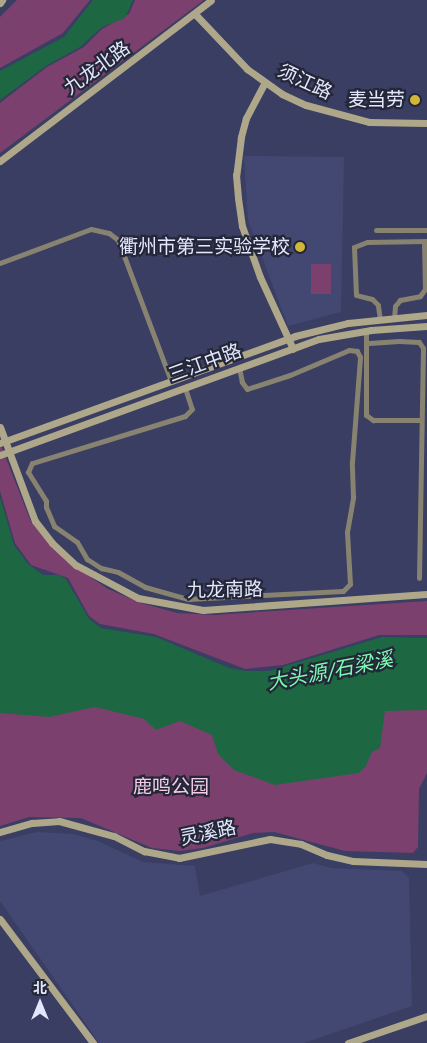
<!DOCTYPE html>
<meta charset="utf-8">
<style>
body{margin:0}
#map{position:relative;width:427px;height:1043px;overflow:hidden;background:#393e62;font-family:"Space Grotesk","Noto Sans SC",sans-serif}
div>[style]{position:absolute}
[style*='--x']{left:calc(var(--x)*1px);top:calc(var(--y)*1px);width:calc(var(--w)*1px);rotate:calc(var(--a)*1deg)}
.built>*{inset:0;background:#424872}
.green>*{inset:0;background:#7c406e}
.water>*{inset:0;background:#1d6842}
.street>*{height:5px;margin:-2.5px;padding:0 2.5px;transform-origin:2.5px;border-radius:2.5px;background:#878370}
.secondary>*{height:7px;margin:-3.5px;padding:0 3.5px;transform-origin:3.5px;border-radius:3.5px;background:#aea78a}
.dots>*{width:14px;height:14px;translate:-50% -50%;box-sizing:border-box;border:2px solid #242737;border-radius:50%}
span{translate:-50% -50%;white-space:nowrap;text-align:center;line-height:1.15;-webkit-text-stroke:4.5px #242737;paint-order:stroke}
.street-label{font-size:19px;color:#e2e7fd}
.poi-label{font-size:19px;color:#e2e7fd}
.right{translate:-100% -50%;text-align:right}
.park-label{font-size:19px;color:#f4cbe8}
.water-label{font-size:20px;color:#7efab4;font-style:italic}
.north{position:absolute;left:15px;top:978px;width:50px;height:50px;-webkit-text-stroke:4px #242737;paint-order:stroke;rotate:0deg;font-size:14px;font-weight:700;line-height:20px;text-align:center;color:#e2e7fd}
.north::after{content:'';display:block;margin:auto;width:18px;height:22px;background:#e2e7fd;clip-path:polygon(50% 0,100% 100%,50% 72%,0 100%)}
</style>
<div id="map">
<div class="built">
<i style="clip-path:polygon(244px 156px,344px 157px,341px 312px,288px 326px,248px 220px)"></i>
<i style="clip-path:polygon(37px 832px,73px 834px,98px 841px,143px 862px,195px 866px,200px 896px,313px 863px,331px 868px,402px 871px,409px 878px,412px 1006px,304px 1043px,99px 1043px,0 901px,0 841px)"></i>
</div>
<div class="green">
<i style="clip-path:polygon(17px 0,90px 0,63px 33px,0 68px,0 17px)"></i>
<i style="clip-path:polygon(135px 0,204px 0,0 153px,0 103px,47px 67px,84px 47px,102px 29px,129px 14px)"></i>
<i style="clip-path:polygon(311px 264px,331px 264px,331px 294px,311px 294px)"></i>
<i style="clip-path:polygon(0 443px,31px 522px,65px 560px,108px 589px,141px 603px,177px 613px,214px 615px,427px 601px,427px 635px,379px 635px,283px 665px,245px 669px,154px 634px,100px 624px,89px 616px,68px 578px,31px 565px,15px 543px,0 491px)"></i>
<i style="clip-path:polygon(95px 704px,178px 720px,379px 716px,385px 709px,427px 706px,427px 773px,419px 789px,418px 847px,413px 853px,345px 851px,274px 832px,253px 833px,203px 848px,180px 851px,152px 848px,81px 818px,29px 817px,0 826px,0 710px)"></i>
</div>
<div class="water">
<i style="clip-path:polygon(93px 0,133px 0,125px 18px,102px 27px,80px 47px,46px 66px,0 100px,0 71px,64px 37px)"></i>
<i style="clip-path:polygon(0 497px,14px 545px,28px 564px,43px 575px,59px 575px,66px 579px,89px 619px,101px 628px,156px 637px,229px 668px,246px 671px,269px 671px,382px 637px,427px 638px,427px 710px,385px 711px,380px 748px,372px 752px,366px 766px,359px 773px,275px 785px,234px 770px,218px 754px,212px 735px,180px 721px,156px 730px,144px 719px,95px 707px,49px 717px,0 713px)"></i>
</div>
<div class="street">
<i style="--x:376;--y:230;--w:51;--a:0"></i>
<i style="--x:0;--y:263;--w:97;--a:-20.5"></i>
<i style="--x:91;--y:229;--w:18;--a:13"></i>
<i style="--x:109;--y:233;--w:11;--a:38"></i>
<i style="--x:118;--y:240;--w:151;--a:69.4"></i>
<i style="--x:394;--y:318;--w:12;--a:-85"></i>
<i style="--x:395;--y:306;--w:8;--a:-50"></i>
<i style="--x:400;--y:300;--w:20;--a:-11"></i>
<i style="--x:420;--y:296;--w:9;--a:-54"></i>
<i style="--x:425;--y:289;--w:46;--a:-91.2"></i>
<i style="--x:380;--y:320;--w:15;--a:-98"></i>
<i style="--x:378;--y:305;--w:8;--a:-135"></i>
<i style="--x:372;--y:299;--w:16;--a:-166"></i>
<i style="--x:356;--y:295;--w:48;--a:-92.4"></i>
<i style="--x:354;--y:247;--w:14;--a:-21"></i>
<i style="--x:367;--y:242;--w:60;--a:-1"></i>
<i style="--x:366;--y:330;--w:85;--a:90"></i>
<i style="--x:366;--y:415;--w:9;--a:36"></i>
<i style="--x:373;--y:420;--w:47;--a:0"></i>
<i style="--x:369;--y:343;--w:30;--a:-4"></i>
<i style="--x:399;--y:341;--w:20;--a:3"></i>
<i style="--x:419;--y:342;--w:7;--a:56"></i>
<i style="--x:423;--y:348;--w:230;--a:91"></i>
<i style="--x:185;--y:388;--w:22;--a:72"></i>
<i style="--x:192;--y:409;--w:10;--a:135"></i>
<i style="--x:185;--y:416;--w:160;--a:162.9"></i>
<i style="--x:32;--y:463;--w:10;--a:114"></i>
<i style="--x:28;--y:472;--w:34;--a:58"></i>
<i style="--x:46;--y:501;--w:6;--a:90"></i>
<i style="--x:46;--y:507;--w:21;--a:67"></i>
<i style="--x:54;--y:526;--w:28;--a:35"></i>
<i style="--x:77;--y:542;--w:20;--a:60"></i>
<i style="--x:87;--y:559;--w:17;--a:33"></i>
<i style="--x:101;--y:568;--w:17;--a:13"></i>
<i style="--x:118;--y:572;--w:31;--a:29"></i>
<i style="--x:145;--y:587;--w:45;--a:15.6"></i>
<i style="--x:188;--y:599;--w:155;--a:-3"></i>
<i style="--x:343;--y:591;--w:10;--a:-45"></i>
<i style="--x:350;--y:584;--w:52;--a:-93.3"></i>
<i style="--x:347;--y:532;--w:36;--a:-80"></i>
<i style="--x:353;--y:497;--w:35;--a:-92"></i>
<i style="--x:352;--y:462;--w:105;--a:-85.6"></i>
<i style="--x:360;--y:357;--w:7;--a:-117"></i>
<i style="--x:357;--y:351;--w:8;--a:-173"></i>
<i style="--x:349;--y:350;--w:64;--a:157"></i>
<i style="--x:290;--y:375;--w:45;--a:162"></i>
<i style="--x:247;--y:389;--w:9;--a:-126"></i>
<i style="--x:242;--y:382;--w:14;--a:-102"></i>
</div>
<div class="secondary">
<i style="--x:0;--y:3;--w:4;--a:-56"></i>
<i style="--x:195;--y:14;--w:76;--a:46.6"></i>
<i style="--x:247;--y:69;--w:43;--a:35.5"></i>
<i style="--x:282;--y:94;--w:26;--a:25"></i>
<i style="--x:306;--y:105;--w:65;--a:15.1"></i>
<i style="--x:369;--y:122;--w:58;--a:1"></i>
<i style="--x:265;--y:82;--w:41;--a:117.8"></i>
<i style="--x:246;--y:118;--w:20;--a:105"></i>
<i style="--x:241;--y:137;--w:38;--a:97"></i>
<i style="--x:236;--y:175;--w:23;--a:85"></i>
<i style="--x:238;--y:198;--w:28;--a:82"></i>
<i style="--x:242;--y:226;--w:54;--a:70.6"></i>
<i style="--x:260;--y:277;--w:79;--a:65.4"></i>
<i style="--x:0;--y:161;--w:265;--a:-37.3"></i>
<i style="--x:0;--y:427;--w:100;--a:69.6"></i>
<i style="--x:35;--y:521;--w:28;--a:52"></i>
<i style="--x:52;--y:543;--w:33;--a:43"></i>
<i style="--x:76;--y:565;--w:70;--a:28"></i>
<i style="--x:138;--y:598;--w:66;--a:10.5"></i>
<i style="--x:203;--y:610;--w:225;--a:-4.1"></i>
<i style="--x:0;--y:443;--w:314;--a:-19.9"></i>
<i style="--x:295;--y:336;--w:55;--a:-13.8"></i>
<i style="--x:348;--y:323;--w:79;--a:-5.8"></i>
<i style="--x:0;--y:455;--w:339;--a:-20"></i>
<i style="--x:319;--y:339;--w:53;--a:-9.8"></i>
<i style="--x:371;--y:330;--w:56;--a:-4.1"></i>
<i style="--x:0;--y:832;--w:33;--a:-16"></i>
<i style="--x:32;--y:823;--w:27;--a:-4"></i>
<i style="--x:59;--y:821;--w:57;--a:15.3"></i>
<i style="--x:114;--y:836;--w:34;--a:27"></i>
<i style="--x:144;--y:851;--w:36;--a:11"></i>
<i style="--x:179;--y:858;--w:93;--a:-11.8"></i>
<i style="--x:270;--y:839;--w:31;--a:9"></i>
<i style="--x:301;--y:844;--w:28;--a:23"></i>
<i style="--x:327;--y:855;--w:27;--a:13"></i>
<i style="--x:353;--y:861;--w:74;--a:2.3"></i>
<i style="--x:0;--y:919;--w:155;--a:53.1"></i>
<i style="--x:348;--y:1043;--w:83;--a:-18.9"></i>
</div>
<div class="dots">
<i style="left:415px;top:100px;background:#d1b736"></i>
<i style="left:300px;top:247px;background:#d1b736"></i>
</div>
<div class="street-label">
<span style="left:97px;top:68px;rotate:-36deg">九龙北路</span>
<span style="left:305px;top:82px;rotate:25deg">须江路</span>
<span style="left:205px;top:363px;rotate:-20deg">三江中路</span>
<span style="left:225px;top:590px;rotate:-1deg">九龙南路</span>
<span style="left:208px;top:833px;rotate:-12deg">灵溪路</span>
</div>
<div class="poi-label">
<span class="right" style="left:405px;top:100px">麦当劳</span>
<span class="right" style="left:290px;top:247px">衢州市第三实验学校</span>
</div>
<div class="park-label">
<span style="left:171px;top:787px">鹿鸣公园</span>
</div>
<div class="water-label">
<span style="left:330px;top:671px;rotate:-11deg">大头源/石梁溪</span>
</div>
<div class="north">北</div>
</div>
